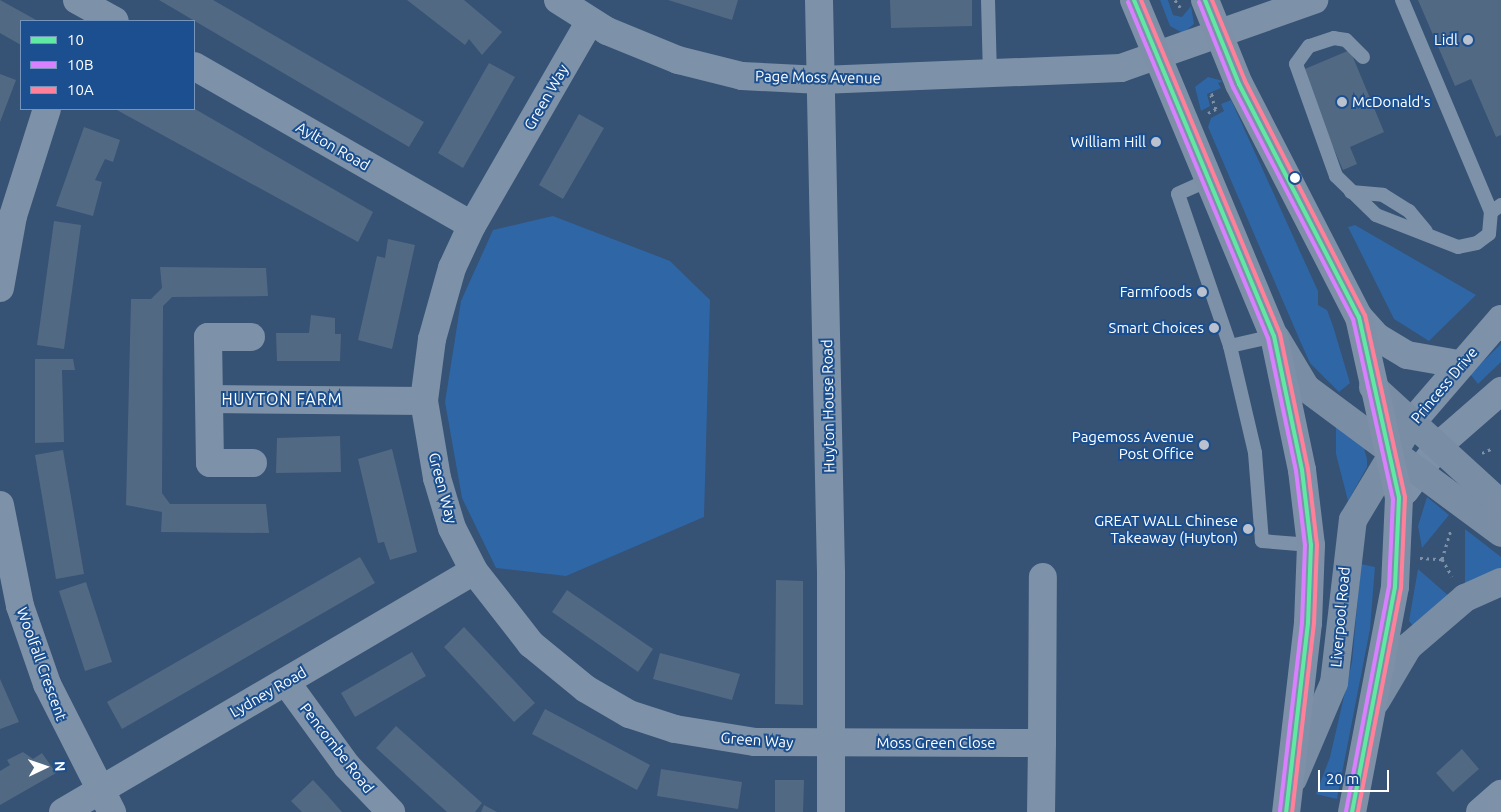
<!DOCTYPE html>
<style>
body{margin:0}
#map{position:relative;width:1501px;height:812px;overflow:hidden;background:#365274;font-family:Ubuntu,sans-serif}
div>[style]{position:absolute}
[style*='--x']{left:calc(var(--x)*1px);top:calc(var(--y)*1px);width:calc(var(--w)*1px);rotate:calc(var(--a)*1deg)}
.green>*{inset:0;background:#2f66a5}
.building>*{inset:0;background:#526984}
.path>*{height:3px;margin-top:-1.5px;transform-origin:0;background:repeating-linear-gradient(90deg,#7d92a8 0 2.5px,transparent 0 6.5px)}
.service>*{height:14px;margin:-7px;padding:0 7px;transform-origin:7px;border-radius:7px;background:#7d92a8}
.minor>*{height:28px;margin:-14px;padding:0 14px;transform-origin:14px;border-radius:14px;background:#7d92a8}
.tertiary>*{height:28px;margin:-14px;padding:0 14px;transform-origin:14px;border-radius:14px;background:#7d92a8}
.secondary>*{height:28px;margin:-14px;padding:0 14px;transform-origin:14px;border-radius:14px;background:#798da4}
.trunk>*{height:28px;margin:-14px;padding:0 14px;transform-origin:14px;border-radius:14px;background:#7e90a7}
.bus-1>*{height:4px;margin:-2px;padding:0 2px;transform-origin:2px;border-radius:2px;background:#60e9a3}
.bus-2>*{height:4px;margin:-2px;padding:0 2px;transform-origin:2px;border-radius:2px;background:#d880ff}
.bus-3>*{height:4px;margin:-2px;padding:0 2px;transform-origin:2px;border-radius:2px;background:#ff8098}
.dots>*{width:14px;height:14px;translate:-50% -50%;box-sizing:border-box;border:2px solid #1b4f8f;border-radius:50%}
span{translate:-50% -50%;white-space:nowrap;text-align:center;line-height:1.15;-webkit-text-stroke:4px #1b4f8f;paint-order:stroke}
.poi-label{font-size:15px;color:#fff}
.right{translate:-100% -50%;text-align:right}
.left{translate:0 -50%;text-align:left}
.street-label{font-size:15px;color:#fff}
.neighbourhood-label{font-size:16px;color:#fff;letter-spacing:1px}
.legend{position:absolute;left:20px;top:20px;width:175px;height:90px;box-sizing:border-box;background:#1b4f8f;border:1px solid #7695bc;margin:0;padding:6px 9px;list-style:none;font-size:15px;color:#fff}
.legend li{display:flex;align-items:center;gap:10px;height:25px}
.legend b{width:25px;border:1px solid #7695bc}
.north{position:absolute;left:20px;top:742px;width:50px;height:50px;-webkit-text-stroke:4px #1b4f8f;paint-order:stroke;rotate:87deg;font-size:14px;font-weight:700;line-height:20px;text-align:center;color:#fff}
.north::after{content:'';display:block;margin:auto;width:18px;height:22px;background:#fff;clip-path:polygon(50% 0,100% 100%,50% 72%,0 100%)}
.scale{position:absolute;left:1318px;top:770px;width:71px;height:22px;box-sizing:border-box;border:2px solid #fff;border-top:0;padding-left:6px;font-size:15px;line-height:18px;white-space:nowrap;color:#fff;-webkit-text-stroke:4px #1b4f8f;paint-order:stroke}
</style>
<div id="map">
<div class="green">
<i style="clip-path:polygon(1160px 0,1168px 0,1173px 15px,1182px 17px,1191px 6px,1194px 24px,1183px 33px,1170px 26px)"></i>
<i style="clip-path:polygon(1208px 77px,1223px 81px,1218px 83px,1221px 88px,1207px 94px,1210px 106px,1201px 111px,1195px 87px)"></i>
<i style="clip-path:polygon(1231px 100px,1318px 291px,1318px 305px,1327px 310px,1333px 326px,1350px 383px,1339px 392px,1310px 363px,1301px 343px,1208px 127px,1211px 118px,1224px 111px,1221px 104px)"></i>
<i style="clip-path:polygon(553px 216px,670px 261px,710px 300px,704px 517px,566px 576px,496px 568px,462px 498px,445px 402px,461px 301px,493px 230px)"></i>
<i style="clip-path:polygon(1355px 225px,1476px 295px,1429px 341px,1394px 319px,1348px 227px)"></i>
<i style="clip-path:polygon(1501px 344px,1501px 362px,1478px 384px,1470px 374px)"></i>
<i style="clip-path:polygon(1336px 425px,1364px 448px,1367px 459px,1367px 467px,1348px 501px,1336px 454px)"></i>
<i style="clip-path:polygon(1427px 497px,1449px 515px,1422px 548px,1418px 526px)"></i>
<i style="clip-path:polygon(1465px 529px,1501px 557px,1501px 573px,1465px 586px)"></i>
<i style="clip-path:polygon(1361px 564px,1375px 567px,1370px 629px,1337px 799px,1316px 794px,1330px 757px,1352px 662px)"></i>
<i style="clip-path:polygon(1418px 569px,1450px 597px,1414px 627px,1409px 621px)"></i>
</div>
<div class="building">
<i style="clip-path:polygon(0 0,38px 21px,21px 21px,21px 45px,0 33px)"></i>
<i style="clip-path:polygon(159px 0,213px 0,424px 122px,409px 147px)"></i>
<i style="clip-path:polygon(407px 0,464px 0,502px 32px,482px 55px,469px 39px,465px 45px)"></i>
<i style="clip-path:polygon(668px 0,738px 0,732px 20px)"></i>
<i style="clip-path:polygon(890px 0,972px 0,972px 26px,891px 28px)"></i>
<i style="clip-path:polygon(1418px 0,1501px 0,1501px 135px,1496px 137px,1471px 79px,1455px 86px)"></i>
<i style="clip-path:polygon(1350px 50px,1384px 132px,1350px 147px,1357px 164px,1343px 170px,1300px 71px)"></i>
<i style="clip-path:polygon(489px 63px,515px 77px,463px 168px,438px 153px)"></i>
<i style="clip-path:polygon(0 74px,16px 80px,0 122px)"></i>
<i style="clip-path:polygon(115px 109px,195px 109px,373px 212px,358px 242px)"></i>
<i style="clip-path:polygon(579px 114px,604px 128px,563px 199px,539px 185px)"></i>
<i style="clip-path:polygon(84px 127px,120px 140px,113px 162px,105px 159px,95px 180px,102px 182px,93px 216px,56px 206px)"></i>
<i style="clip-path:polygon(54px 221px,81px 225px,64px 349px,37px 345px)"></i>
<i style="clip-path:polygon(388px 239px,415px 245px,392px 349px,358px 340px,377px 256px,385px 258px)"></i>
<i style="clip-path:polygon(160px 267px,266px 268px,268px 296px,172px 297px,163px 306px,162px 493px,170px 504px,266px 504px,269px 533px,161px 532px,162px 512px,126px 505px,131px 299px,151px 299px,162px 288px)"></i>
<i style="clip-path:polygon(311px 315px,335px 318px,335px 334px,341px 334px,340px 361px,277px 361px,276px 333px,309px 333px)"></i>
<i style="clip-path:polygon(35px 359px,73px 359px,75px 370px,62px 370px,64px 442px,35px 443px)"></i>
<i style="clip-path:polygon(340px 436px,341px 472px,276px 473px,277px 438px)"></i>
<i style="clip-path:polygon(392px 449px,417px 552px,390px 560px,384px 542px,378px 543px,358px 459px)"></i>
<i style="clip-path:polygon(63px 450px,84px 574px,56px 579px,35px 455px)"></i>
<i style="clip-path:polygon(360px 557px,375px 583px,122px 729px,107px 702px)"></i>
<i style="clip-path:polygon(776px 580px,803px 581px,803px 705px,775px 704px)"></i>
<i style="clip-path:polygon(86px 582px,112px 662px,85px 671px,59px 591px)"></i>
<i style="clip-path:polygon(567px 590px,653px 649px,638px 672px,552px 612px)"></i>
<i style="clip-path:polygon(464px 627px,535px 703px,514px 722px,444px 647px)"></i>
<i style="clip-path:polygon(412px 652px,426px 676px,355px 717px,341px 693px)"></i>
<i style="clip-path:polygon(660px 653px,740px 674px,732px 700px,653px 679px)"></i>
<i style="clip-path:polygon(0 679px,19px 722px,0 729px)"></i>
<i style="clip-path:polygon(545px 709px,650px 765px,637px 790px,532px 734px)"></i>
<i style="clip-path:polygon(396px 726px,482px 803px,475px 812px,447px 812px,376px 748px)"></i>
<i style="clip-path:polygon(1462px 749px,1479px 769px,1453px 792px,1436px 773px)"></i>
<i style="clip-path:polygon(23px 752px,33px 759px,42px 753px,56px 773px,0 805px,0 771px,10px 765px,7px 760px)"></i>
<i style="clip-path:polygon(661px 769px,742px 782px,738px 809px,657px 796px)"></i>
<i style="clip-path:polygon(313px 780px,327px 795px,342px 812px,302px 812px,291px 801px)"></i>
<i style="clip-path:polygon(775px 780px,804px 780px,803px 812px,775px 812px)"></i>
<i style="clip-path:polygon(484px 805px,497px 812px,481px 812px)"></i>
</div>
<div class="path">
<i style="--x:1175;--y:0;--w:9;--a:54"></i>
<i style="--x:1208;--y:113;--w:9;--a:-27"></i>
<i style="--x:1216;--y:109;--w:15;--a:-110"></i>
<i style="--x:1211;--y:95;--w:4;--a:-27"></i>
<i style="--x:1482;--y:453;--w:12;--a:-24"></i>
<i style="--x:1420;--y:558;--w:22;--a:3"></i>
<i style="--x:1442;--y:559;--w:20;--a:60"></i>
<i style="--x:1442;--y:559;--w:31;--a:-73"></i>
</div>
<div class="service">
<i style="--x:988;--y:0;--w:76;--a:88.5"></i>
<i style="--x:1402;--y:0;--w:230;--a:67.2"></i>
<i style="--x:1491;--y:212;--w:12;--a:-35"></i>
<i style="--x:1363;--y:57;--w:24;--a:-135"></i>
<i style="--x:1346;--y:40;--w:12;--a:-171"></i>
<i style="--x:1334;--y:38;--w:26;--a:162"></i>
<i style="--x:1309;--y:46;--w:22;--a:126"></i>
<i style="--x:1296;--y:64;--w:119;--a:70.3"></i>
<i style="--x:1336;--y:176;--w:56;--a:44.3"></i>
<i style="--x:1376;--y:215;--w:88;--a:21.3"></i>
<i style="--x:1458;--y:247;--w:19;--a:-12"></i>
<i style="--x:1477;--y:243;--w:15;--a:-37"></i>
<i style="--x:1489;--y:234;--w:22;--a:-85"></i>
<i style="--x:1211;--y:179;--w:36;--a:156"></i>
<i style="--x:1178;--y:194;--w:161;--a:71.1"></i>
<i style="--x:1230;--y:346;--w:110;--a:76.8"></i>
<i style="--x:1255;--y:453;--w:88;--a:85.5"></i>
<i style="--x:1262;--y:541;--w:49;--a:4.7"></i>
<i style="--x:1351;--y:192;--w:32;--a:5"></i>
<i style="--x:1383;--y:195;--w:31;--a:32"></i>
<i style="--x:1409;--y:211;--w:26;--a:50"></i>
<i style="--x:1230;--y:346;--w:45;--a:-12.8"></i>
</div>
<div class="minor">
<i style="--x:77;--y:0;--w:43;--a:28.9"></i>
<i style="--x:558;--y:0;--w:58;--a:32.3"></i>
<i style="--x:607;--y:31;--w:77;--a:22.2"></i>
<i style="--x:678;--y:60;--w:66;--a:14"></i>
<i style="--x:742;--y:76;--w:79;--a:2.9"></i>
<i style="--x:821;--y:80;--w:300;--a:-2.3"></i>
<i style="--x:1121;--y:68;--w:205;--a:-19.4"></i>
<i style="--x:819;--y:0;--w:574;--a:88.8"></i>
<i style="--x:831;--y:574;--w:238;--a:90"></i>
<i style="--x:590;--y:21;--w:236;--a:120"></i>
<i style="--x:472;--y:225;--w:47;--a:114.9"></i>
<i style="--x:452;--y:268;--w:74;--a:105.7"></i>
<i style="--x:432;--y:339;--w:63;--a:97.4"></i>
<i style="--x:424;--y:401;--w:78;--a:80.4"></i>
<i style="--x:437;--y:478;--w:52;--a:73.3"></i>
<i style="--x:452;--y:528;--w:48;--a:62.9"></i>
<i style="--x:474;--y:571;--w:93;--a:52"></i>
<i style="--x:531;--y:644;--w:71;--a:39.3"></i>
<i style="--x:586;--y:689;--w:50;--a:30.2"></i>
<i style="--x:629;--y:714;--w:48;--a:18.1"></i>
<i style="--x:675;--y:729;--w:80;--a:9.3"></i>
<i style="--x:754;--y:742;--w:288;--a:0.2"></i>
<i style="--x:1042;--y:743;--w:69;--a:90.8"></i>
<i style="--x:194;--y:66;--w:320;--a:29.8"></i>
<i style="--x:0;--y:288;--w:73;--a:-79.8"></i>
<i style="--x:13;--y:216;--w:112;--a:-72.4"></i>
<i style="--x:251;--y:337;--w:43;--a:180"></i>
<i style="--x:208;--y:337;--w:126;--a:89.1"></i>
<i style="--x:210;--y:463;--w:43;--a:0"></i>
<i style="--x:209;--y:399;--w:215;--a:0.5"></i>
<i style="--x:0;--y:505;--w:103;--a:78.8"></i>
<i style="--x:20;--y:606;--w:83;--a:70.9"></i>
<i style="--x:47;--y:684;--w:144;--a:63.1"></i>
<i style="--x:286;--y:682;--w:104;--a:54"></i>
<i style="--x:347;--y:766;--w:64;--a:46.3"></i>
<i style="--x:1042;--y:743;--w:166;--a:-89.7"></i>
<i style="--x:63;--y:812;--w:476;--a:-30.4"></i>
<i style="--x:1480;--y:812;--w:28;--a:-41"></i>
</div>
<div class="tertiary">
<i style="--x:1359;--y:317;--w:27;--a:48"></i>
<i style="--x:1377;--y:337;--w:35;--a:31"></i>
<i style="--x:1407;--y:355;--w:52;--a:10"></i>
<i style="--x:1412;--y:422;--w:136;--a:-49.2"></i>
<i style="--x:1405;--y:491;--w:56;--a:-53.7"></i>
<i style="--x:1438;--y:446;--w:84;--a:-41.1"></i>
</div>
<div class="secondary">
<i style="--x:1276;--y:338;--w:58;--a:59"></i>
<i style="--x:1306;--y:388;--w:243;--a:36.6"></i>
<i style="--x:1373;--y:387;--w:173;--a:42.4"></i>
<i style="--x:1376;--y:701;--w:63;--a:-59.3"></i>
<i style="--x:1408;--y:647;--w:75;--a:-40.7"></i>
<i style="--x:1465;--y:598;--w:39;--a:-24"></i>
<i style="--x:1293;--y:779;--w:104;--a:-66.9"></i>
<i style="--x:1334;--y:683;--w:164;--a:-83.4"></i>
<i style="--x:1353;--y:520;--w:114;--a:-59"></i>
</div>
<div class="trunk">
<i style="--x:1134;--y:0;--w:364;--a:67.4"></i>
<i style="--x:1274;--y:336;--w:137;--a:78.2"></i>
<i style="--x:1302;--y:470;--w:76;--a:83.2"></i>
<i style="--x:1311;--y:545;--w:78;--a:92.2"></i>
<i style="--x:1308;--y:623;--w:190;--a:96.6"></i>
<i style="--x:1205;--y:0;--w:91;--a:68"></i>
<i style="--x:1239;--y:84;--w:262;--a:62.8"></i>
<i style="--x:1359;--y:317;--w:185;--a:77.5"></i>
<i style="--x:1399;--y:498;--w:89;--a:92.6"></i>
<i style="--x:1395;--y:587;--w:229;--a:100.8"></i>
</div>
<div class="bus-1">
<i style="--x:1134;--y:0;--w:364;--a:67.4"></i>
<i style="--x:1274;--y:336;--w:137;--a:78.2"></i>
<i style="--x:1302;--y:470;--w:76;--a:83.2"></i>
<i style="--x:1311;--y:545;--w:78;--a:92.2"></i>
<i style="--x:1308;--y:623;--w:190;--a:96.6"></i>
<i style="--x:1205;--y:0;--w:91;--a:68"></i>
<i style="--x:1239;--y:84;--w:262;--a:62.8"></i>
<i style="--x:1359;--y:317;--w:185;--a:77.5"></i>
<i style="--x:1399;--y:498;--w:89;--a:92.6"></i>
<i style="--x:1395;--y:587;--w:229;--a:100.8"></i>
</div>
<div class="bus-2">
<i style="--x:1128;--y:2;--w:364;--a:67.4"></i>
<i style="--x:1268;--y:338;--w:136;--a:78.1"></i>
<i style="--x:1296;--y:471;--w:75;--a:83.1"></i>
<i style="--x:1305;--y:545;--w:78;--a:92.2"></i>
<i style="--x:1302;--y:623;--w:189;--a:96.7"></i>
<i style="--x:1199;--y:2;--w:92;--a:68.2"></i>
<i style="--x:1233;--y:87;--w:261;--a:62.7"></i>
<i style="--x:1353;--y:319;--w:184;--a:77.5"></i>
<i style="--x:1393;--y:499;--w:87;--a:92.6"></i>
<i style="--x:1389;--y:586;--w:229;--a:100.8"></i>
</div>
<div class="bus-3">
<i style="--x:1141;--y:0;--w:362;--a:67.4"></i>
<i style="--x:1280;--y:334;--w:138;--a:78.3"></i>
<i style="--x:1308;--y:469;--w:77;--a:83.2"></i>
<i style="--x:1317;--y:545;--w:78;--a:92.2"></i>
<i style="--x:1314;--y:623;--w:190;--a:96.6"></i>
<i style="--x:1212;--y:0;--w:87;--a:67.8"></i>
<i style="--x:1245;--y:81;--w:263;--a:62.9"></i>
<i style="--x:1365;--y:315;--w:186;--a:77.6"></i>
<i style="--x:1405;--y:497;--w:91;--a:92.5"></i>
<i style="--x:1401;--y:588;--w:228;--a:100.9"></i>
</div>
<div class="dots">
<i style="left:1468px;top:40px;background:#b9c2ce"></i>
<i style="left:1342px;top:102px;background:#b9c2ce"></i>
<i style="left:1156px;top:142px;background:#b9c2ce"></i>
<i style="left:1295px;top:178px;background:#fff"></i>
<i style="left:1202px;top:292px;background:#b9c2ce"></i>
<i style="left:1214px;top:328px;background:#b9c2ce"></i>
<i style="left:1204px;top:445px;background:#b9c2ce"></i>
<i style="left:1248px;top:529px;background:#b9c2ce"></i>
</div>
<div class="poi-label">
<span class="right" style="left:1458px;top:40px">Lidl</span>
<span class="left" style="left:1352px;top:102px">McDonald's</span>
<span class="right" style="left:1146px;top:142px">William Hill</span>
<span class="right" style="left:1192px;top:292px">Farmfoods</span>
<span class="right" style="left:1204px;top:328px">Smart Choices</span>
<span class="right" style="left:1194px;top:445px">Pagemoss Avenue<br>Post Office</span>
<span class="right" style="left:1238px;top:529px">GREAT WALL Chinese<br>Takeaway (Huyton)</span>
</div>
<div class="street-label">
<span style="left:818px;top:77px;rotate:1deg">Page Moss Avenue</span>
<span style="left:546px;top:97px;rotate:-60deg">Green Way</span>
<span style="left:333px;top:146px;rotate:30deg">Aylton Road</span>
<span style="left:1444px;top:385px;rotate:-50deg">Princess Drive</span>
<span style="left:828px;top:406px;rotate:-91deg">Huyton House Road</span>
<span style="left:443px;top:488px;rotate:75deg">Green Way</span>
<span style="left:1340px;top:617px;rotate:-85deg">Liverpool Road</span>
<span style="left:42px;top:664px;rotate:70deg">Woolfall Crescent</span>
<span style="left:268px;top:692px;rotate:-30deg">Lydney Road</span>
<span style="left:757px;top:740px;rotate:4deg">Green Way</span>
<span style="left:936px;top:743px">Moss Green Close</span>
<span style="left:337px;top:748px;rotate:52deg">Pencombe Road</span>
</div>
<div class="neighbourhood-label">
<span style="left:282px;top:399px">HUYTON FARM</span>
</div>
<ul class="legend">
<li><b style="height:6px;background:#60e9a3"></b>10</li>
<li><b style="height:6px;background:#d880ff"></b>10B</li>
<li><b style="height:6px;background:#ff8098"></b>10A</li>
</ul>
<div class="north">N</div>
<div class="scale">20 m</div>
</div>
